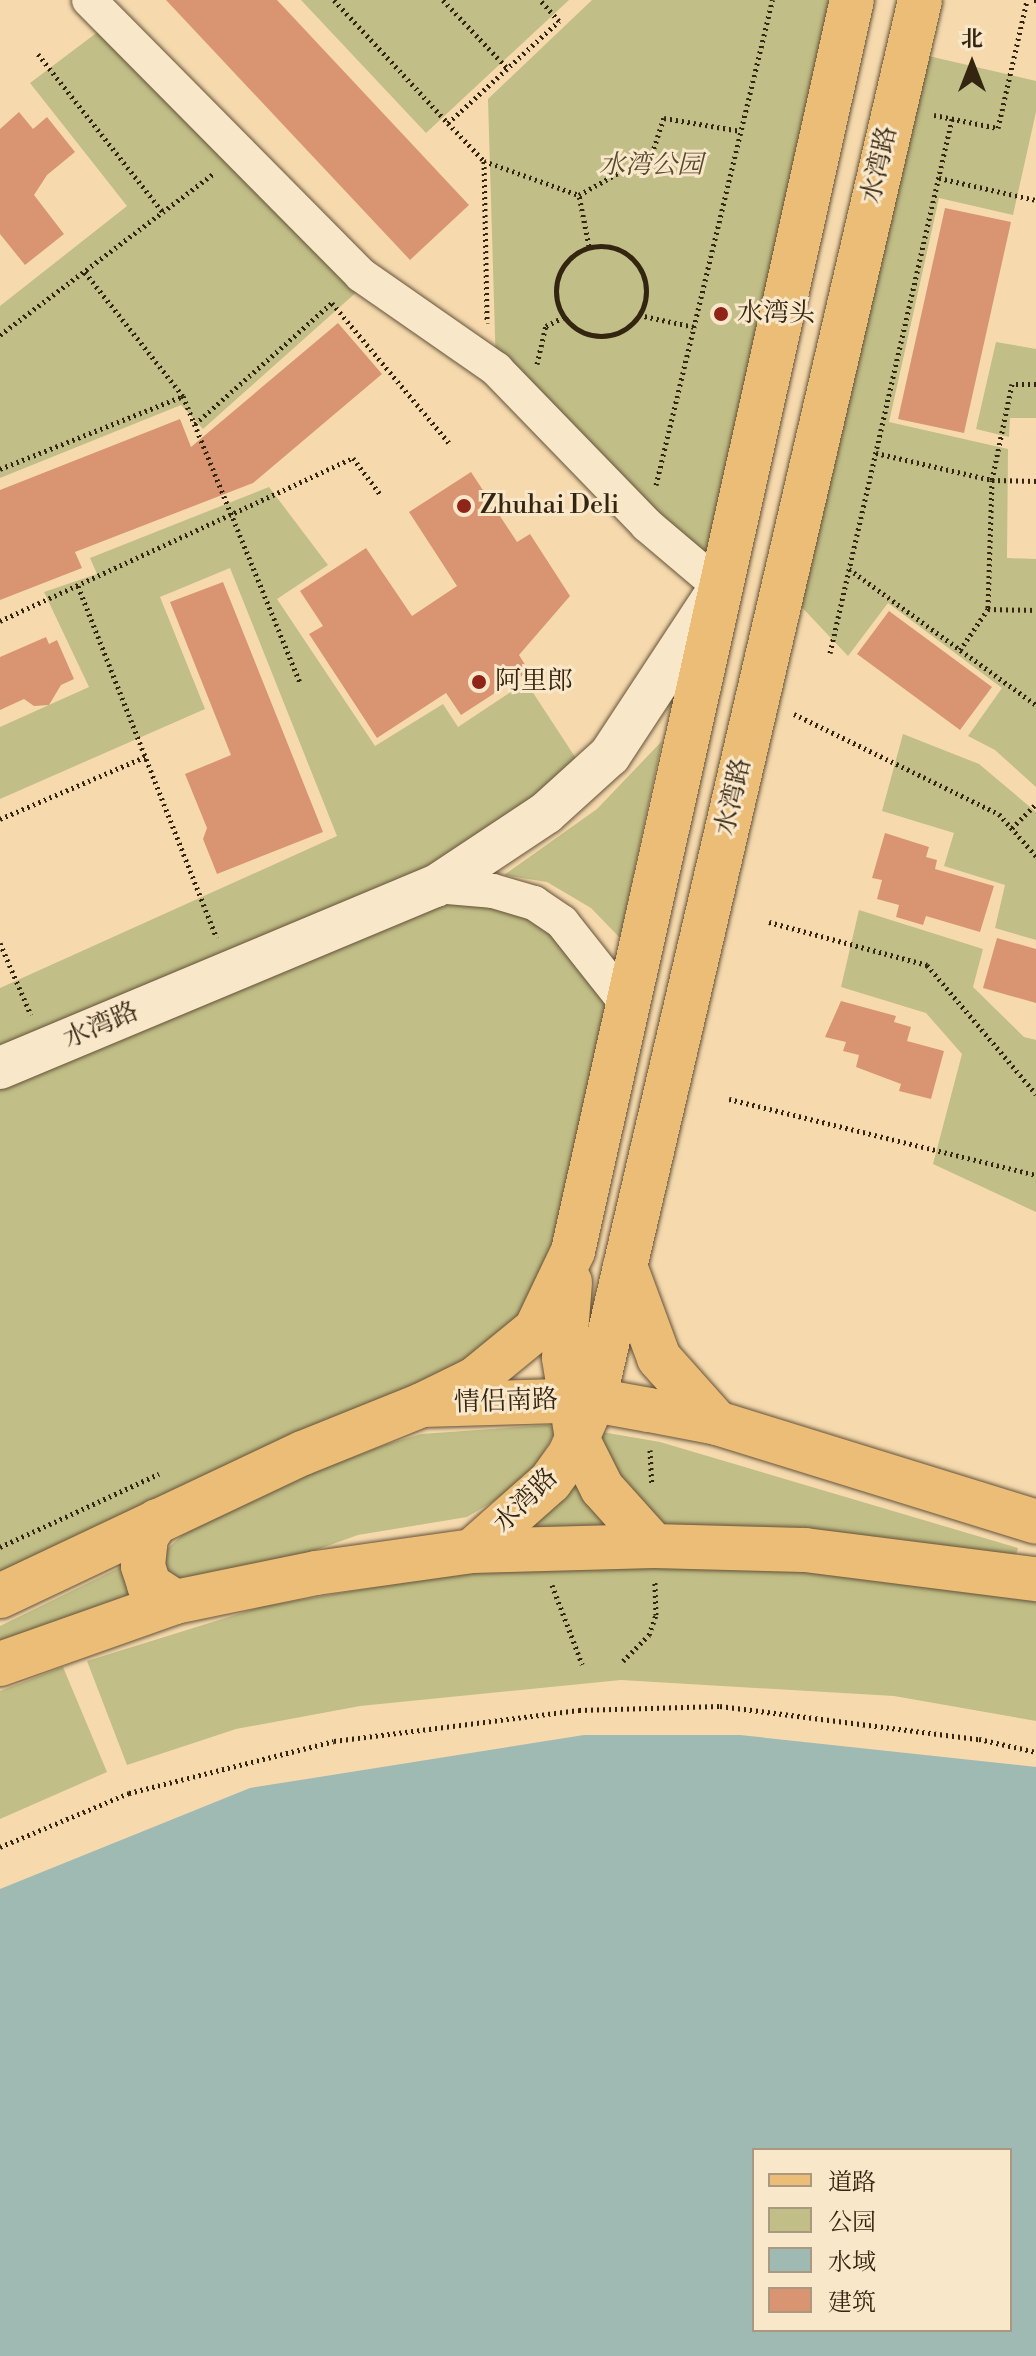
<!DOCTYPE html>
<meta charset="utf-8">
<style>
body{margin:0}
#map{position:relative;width:1036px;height:2356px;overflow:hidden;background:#f6daae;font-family:"Libre Bodoni","Noto Serif SC",serif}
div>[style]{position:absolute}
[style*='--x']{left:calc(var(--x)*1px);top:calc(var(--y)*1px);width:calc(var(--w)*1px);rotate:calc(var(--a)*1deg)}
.green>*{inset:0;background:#c1be87}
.water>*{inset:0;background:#9fb9b3}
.building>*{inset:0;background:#d99571}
.path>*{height:5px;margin-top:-2.5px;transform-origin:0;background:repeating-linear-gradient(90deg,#342511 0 2px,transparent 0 6px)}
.path>.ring{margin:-2.5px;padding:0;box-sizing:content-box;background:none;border:5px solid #342511;border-radius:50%}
.roads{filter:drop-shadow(0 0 2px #645238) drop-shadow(0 0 2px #645238)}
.minor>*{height:34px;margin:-17px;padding:0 17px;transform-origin:17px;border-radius:17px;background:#f9e7ca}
.tertiary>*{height:42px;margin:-21px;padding:0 21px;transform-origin:21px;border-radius:21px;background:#f9e7ca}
.primary>*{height:44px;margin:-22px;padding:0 22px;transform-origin:22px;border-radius:22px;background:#ebbd77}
.trunk>*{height:44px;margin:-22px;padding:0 22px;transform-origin:22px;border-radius:22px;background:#ebbd77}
.dots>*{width:22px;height:22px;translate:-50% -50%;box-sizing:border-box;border:4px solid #f9e7ca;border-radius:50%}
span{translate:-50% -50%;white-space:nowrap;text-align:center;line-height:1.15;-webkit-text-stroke:6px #f9e7ca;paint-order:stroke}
.street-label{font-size:26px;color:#342511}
.park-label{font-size:26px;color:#574b2e;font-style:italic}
.poi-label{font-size:26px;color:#342511}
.left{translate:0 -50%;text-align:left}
.legend{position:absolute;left:752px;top:2148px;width:260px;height:184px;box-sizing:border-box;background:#f9e7ca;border:2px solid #aa9980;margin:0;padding:10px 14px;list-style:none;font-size:24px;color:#342511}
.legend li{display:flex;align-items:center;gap:16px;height:40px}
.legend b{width:40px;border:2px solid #aa9980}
.north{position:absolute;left:932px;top:24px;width:80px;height:80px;-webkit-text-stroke:6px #f9e7ca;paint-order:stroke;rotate:0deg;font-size:22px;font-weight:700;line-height:32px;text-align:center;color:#342511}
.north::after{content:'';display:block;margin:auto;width:28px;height:36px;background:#342511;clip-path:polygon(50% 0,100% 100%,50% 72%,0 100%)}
</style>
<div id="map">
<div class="green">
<i style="clip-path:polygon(301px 0,569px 0,426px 133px)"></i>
<i style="clip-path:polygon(592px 0,852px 0,720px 586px,496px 369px,488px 99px)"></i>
<i style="clip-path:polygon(99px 31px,360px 289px,203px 429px,181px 405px,0 478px,0 306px,127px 206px,30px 83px)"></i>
<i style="clip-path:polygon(920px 54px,1036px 81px,1036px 112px,1013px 215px,939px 198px,889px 422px,1008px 449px,1007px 558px,1036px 559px,1036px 787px,995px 750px,968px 736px,1002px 688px,888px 603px,848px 656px,794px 599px)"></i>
<i style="clip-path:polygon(996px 342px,1036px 349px,1036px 418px,1010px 418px,1009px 437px,976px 429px)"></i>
<i style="clip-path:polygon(269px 487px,328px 565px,277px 599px,375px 746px,443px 704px,458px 727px,526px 682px,581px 766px,431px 879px,0 1059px,0 988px,337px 836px,230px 568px,160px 597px,205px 709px,0 799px,0 727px,89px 687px,44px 592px,97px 574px,90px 558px)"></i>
<i style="clip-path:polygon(903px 734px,979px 764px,1036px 812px,1036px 940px,995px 928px,1005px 885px,944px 866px,954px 833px,882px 811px)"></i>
<i style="clip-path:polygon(662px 741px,620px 938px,591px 908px,547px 882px,504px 875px,597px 809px)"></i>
<i style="clip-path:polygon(436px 887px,534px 903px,625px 1003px,534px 1324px,422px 1404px,0 1594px,0 1068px)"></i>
<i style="clip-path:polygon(859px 910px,983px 949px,973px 987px,1024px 1037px,1036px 1040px,1036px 1212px,933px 1164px,962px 1054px,926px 1013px,841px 987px)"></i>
<i style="clip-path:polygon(548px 1425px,555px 1429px,552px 1438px,534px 1469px,509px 1492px,467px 1517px,358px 1535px,274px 1565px,181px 1586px,163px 1568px,164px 1552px,182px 1535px,267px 1490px,384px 1445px,421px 1434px)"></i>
<i style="clip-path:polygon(596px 1431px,660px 1442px,1018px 1548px,1014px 1562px,546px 1536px,536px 1526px,536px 1514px)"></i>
<i style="clip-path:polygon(801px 1560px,1036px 1596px,1036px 1721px,894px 1696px,621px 1680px,360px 1706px,236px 1729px,127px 1765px,87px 1661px,264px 1606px,446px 1575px,626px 1562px)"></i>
<i style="clip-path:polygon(127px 1564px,139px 1602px,0 1649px,0 1626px)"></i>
<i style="clip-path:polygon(63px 1667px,107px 1772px,0 1819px,0 1691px)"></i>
</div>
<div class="water">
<i style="clip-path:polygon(evenodd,584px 1735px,740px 1735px,1036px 1767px,1036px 2356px,0 2356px,0 1889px,250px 1788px,584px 1735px,754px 2150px,1010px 2150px,1010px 2330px,754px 2330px,754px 2150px)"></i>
</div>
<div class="building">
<i style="clip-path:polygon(166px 0,277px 0,469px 205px,410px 260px)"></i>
<i style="clip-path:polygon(19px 112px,33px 129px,47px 117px,75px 152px,47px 175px,34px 195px,64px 234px,25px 265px,0 234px,0 129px)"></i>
<i style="clip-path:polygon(945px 208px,1011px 222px,964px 433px,898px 419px)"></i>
<i style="clip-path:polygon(338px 323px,382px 374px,253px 483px,75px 552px,82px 568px,0 600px,0 490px,180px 419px,191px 447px)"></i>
<i style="clip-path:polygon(471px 472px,517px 542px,530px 534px,570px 596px,519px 655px,529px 671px,461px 715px,446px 693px,377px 738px,309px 634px,323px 626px,300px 591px,366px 548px,412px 616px,457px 586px,409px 512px)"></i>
<i style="clip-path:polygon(223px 582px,323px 832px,217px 874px,203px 839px,207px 828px,185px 774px,231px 755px,170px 602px)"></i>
<i style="clip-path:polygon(889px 611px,992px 687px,960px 730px,857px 654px)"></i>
<i style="clip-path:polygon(46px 637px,49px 644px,57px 640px,74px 679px,61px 685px,49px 705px,34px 706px,24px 699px,0 710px,0 657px)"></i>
<i style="clip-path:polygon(885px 833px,929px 847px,926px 857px,937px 860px,935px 869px,994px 886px,980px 932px,926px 916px,923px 925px,896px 917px,899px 905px,877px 899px,882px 880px,872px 878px)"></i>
<i style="clip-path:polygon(997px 938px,1036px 949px,1036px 1003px,983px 988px)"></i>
<i style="clip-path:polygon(841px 1001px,896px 1016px,894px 1022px,911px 1027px,907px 1041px,944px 1051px,931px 1099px,899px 1091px,901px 1084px,856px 1067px,859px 1055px,843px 1051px,846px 1042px,825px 1037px)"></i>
</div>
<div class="path">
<i style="--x:334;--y:0;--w:168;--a:47.2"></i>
<i style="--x:448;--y:123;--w:151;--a:-42.6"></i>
<i style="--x:559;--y:21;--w:28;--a:-132"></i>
<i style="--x:443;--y:0;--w:95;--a:46.7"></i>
<i style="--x:1034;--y:0;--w:2;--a:0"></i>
<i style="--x:38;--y:54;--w:201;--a:51.7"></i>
<i style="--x:934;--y:115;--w:65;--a:11.5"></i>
<i style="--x:998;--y:128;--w:131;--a:-77.2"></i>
<i style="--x:448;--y:123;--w:52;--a:46.5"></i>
<i style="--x:484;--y:161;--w:162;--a:88.9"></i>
<i style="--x:484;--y:161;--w:101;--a:19.7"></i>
<i style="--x:939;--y:178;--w:99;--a:12.8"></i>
<i class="ring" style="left:556px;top:246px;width:85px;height:85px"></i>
<i style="--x:589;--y:246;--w:52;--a:-101.1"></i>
<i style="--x:579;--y:195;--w:84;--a:-29.3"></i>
<i style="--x:652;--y:154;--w:38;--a:-72"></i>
<i style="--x:664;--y:118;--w:78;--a:9.6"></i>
<i style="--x:639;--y:315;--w:56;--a:12.3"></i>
<i style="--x:0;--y:335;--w:267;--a:-37.1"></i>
<i style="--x:537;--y:364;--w:39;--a:-77"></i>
<i style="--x:546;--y:326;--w:20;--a:-27"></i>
<i style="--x:1036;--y:384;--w:24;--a:180"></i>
<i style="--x:1012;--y:384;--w:98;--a:101.8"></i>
<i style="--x:992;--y:480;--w:129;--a:91.8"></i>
<i style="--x:988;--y:609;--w:48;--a:1.2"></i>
<i style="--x:183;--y:396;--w:310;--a:67.8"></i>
<i style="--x:195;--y:424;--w:183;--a:-41.5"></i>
<i style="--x:332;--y:303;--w:184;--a:50.1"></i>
<i style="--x:876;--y:453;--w:119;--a:13.1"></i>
<i style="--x:992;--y:480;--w:44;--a:1.3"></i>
<i style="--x:0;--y:469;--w:197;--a:-21.7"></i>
<i style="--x:183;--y:396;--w:159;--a:-128.4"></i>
<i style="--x:656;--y:485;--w:499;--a:-76.5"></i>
<i style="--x:849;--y:569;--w:231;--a:36"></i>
<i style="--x:78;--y:586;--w:378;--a:68.5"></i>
<i style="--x:0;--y:621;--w:389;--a:-24.8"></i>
<i style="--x:353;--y:458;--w:45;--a:53.1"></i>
<i style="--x:960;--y:650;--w:50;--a:-55.7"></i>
<i style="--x:830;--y:653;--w:548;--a:-77.13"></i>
<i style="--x:794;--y:714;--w:228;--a:26"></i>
<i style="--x:999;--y:814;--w:56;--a:48.6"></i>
<i style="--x:0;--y:819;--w:158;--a:-23.2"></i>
<i style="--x:1012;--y:828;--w:34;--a:-45"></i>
<i style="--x:769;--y:922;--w:164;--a:15.2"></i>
<i style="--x:927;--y:965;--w:169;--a:49.8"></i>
<i style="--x:0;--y:943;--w:78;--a:66.7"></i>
<i style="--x:729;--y:1099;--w:316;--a:13.9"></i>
<i style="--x:650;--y:1450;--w:34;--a:87"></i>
<i style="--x:0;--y:1547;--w:175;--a:-24.7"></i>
<i style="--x:552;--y:1585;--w:85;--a:69.2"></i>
<i style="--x:623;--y:1661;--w:37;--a:-45"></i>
<i style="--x:649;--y:1635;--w:21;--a:-71"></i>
<i style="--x:656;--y:1615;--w:33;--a:-92"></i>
<i style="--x:0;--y:1847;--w:140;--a:-22.7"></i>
<i style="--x:129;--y:1793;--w:211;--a:-14.2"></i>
<i style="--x:334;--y:1741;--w:247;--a:-7.2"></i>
<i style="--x:579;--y:1710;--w:141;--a:-1.6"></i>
<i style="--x:720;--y:1706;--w:261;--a:7.3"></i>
<i style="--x:979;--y:1739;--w:58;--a:12.8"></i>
</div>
<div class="roads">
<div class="minor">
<i style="--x:89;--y:0;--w:387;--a:45.3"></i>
<i style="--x:361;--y:275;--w:165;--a:34.8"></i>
<i style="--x:496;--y:369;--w:217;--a:45.9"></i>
<i style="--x:647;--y:525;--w:96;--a:40.3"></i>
<i style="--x:436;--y:886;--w:57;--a:5"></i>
<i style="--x:493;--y:891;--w:43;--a:16.3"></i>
<i style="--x:534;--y:903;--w:34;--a:34"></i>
<i style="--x:562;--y:922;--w:103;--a:51.7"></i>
</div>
<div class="tertiary">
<i style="--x:0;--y:1068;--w:472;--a:-22.7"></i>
<i style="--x:436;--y:886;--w:132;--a:-33.6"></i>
<i style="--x:546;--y:813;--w:86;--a:-42.2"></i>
<i style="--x:610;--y:755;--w:191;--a:-56.7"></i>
</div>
<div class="primary">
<i style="--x:625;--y:1266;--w:98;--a:69.7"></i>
<i style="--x:659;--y:1358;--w:87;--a:48.3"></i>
<i style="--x:570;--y:1282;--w:76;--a:94.5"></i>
<i style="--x:564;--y:1358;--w:81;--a:80.8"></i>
<i style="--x:577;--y:1438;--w:56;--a:63.4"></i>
<i style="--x:602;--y:1488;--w:78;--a:48.1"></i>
<i style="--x:422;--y:1405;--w:59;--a:-26.1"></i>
<i style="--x:475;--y:1379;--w:79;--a:-39.3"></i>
<i style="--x:536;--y:1329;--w:86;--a:-64.6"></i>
<i style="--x:573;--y:1251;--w:1282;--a:-77.43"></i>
<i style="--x:472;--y:1551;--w:104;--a:-41.5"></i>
<i style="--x:550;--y:1482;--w:34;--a:-54"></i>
<i style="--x:570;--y:1454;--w:59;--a:-66"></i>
<i style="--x:594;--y:1400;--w:1437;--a:-76.89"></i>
</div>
<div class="trunk">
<i style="--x:157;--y:1521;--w:19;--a:125"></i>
<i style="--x:146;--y:1537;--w:29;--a:96"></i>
<i style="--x:143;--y:1566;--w:20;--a:72"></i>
<i style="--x:149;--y:1585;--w:31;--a:33"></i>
<i style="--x:0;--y:1596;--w:335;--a:-25.3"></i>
<i style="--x:303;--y:1453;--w:128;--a:-22"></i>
<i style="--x:422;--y:1405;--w:172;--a:-1.7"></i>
<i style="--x:594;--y:1400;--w:56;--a:10.3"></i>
<i style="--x:649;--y:1410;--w:69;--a:10.8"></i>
<i style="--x:717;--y:1423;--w:334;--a:17.2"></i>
<i style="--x:0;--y:1664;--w:186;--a:-19.5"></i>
<i style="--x:175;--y:1602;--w:144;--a:-11.6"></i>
<i style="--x:316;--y:1573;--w:158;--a:-8"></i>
<i style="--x:472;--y:1551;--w:182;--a:-1.6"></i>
<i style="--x:654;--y:1546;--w:151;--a:1.5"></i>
<i style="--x:805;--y:1550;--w:233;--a:7.2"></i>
</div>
</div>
<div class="dots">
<i style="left:721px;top:314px;background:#8f2418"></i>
<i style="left:464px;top:506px;background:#8f2418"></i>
<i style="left:479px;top:682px;background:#8f2418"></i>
</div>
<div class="street-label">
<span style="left:880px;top:165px;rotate:-77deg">水湾路</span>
<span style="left:734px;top:797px;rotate:-77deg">水湾路</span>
<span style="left:101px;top:1026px;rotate:-23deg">水湾路</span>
<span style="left:506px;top:1402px;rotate:-2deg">情侣南路</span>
<span style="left:526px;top:1501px;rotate:-45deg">水湾路</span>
</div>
<div class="park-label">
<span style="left:651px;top:166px">水湾公园</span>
</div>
<div class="poi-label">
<span class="left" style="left:737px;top:314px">水湾头</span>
<span class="left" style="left:480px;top:506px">Zhuhai Deli</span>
<span class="left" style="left:495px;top:682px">阿里郎</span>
</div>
<ul class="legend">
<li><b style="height:10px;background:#ebbd77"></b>道路</li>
<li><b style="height:22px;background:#c1be87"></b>公园</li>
<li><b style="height:22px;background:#9fb9b3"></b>水域</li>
<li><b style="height:22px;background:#d99571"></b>建筑</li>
</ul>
<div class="north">北</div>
</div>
